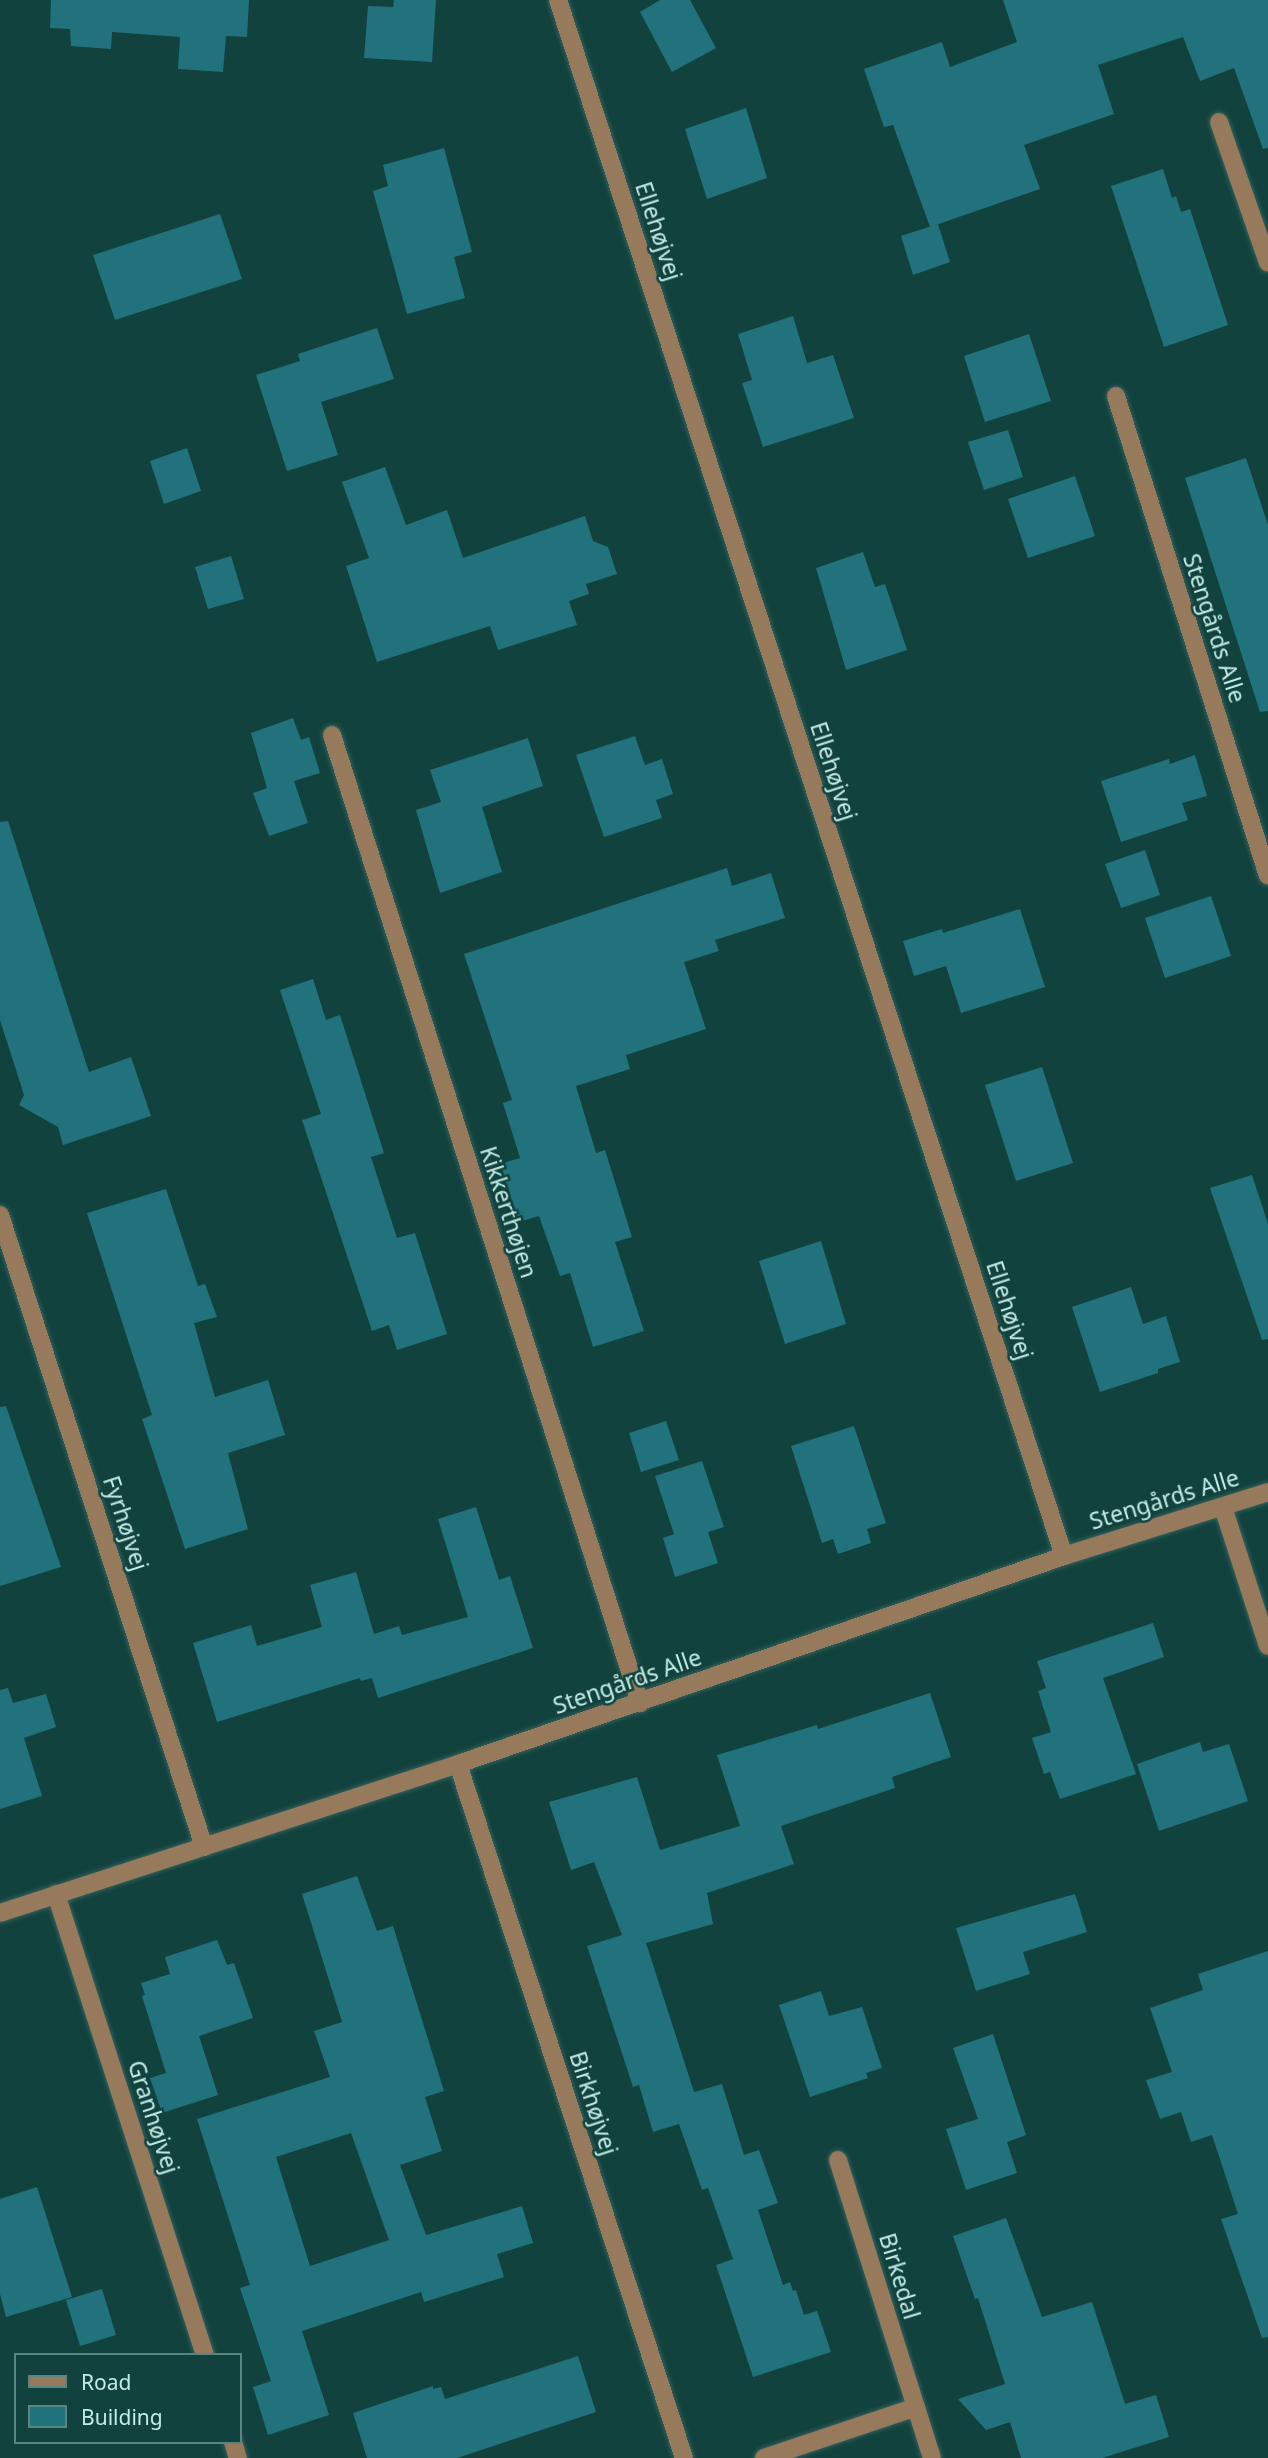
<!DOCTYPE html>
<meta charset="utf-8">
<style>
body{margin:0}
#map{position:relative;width:1268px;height:2458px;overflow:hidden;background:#12423e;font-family:"Noto Sans",sans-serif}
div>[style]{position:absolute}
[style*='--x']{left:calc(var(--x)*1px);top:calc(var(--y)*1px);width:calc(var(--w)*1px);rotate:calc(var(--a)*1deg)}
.building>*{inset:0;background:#21727c}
.roads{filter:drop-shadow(0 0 2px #32605c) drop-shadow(0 0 2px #32605c)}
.minor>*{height:18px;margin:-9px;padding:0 9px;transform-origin:9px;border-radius:9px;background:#977a5b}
span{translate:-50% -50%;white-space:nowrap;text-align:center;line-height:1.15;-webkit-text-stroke:5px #12423e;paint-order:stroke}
.street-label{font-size:23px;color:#c3ebe6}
.legend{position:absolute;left:14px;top:2353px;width:228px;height:91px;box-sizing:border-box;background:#12423e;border:2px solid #598681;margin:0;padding:9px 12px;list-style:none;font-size:21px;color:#c3ebe6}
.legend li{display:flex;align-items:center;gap:14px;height:35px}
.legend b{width:35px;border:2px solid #598681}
</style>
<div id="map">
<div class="building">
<i style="clip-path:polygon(51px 0,249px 0,247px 37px,226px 36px,223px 72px,178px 69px,180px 37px,112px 32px,111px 49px,71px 46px,70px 29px,50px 28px)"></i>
<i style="clip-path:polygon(394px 0,436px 0,432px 62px,364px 58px,368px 6px,393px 7px)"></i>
<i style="clip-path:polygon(660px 0,690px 0,716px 48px,672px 72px,640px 12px)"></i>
<i style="clip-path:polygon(1003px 0,1268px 0,1268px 148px,1263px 149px,1234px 68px,1200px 81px,1183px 37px,1098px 65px,1114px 114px,1024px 145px,1040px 189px,930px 227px,893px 125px,884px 127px,864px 69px,942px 42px,950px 67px,1017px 42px)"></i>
<i style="clip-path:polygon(746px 108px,767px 178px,707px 199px,685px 129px)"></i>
<i style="clip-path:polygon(444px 148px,472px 252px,454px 257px,465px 298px,407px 314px,373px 191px,388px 186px,383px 165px)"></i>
<i style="clip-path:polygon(1163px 169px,1172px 198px,1176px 196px,1181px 212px,1190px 209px,1228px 325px,1164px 347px,1111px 186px)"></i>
<i style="clip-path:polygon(220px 214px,242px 279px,115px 320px,93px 255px)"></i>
<i style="clip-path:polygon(938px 224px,950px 262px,913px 275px,901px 236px)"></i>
<i style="clip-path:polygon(793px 316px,807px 363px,833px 355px,854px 418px,763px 447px,742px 383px,752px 380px,738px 334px)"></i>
<i style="clip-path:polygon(377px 328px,394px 379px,321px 402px,338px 455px,287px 471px,256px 375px,300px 361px,298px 354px)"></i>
<i style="clip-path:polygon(1029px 334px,1051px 401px,985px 422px,964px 356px)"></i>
<i style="clip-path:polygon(1008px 430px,1023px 477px,984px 490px,968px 442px)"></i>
<i style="clip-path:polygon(187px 448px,201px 491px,164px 504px,150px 461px)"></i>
<i style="clip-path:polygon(1246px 458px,1268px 525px,1268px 711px,1260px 712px,1185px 478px)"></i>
<i style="clip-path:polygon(385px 467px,406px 525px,447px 510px,463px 558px,585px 516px,593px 541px,608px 547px,617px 574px,586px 584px,589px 594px,569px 601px,577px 625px,498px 650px,490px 626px,377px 662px,346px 566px,369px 558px,342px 482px)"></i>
<i style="clip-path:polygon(1075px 476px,1095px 536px,1028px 558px,1008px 499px)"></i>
<i style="clip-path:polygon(863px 552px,875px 587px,885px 584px,907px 650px,846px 670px,816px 568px)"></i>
<i style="clip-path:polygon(231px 556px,244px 599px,208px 609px,195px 567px)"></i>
<i style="clip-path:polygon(293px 718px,301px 740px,309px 737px,320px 773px,294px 781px,308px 823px,269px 836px,253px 793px,267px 788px,251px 733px)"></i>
<i style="clip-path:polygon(635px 736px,645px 765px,662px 759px,673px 794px,656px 800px,662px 818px,604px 837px,576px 755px)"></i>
<i style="clip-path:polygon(528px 738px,543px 786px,482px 807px,502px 872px,440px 893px,416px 810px,441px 802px,430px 770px)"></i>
<i style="clip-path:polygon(1195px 755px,1207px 796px,1182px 803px,1188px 820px,1121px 842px,1101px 781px,1169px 759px,1170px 764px)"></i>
<i style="clip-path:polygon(8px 821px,89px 1072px,131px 1057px,151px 1116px,63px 1145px,58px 1127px,19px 1105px,24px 1095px,0 1020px,0 822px)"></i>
<i style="clip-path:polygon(1145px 850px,1160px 895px,1121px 908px,1105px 864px)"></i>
<i style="clip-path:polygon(727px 868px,732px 886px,771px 873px,785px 918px,715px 940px,719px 951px,684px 962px,706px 1029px,626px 1055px,630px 1069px,576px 1086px,596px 1153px,605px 1150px,632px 1237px,615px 1242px,644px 1331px,593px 1347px,570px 1273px,560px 1276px,539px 1216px,519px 1222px,500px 1164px,520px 1158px,503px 1103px,512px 1100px,464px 954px)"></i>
<i style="clip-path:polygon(1211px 896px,1231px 956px,1165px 978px,1145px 918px)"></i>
<i style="clip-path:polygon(1020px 909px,1045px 987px,961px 1013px,946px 966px,914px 976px,903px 941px,942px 929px,943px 933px)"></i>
<i style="clip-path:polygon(313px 979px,326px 1020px,340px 1015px,384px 1153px,371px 1157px,397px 1238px,415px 1233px,447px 1334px,397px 1350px,389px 1325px,372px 1331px,302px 1120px,321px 1114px,280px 990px)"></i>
<i style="clip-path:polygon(1042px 1067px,1073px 1163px,1016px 1181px,985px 1085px)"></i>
<i style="clip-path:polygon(1252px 1175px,1268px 1224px,1268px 1339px,1262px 1340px,1210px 1188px)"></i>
<i style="clip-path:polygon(166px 1189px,198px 1286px,205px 1284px,217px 1317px,194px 1323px,215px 1397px,268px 1380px,285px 1435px,228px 1453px,248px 1529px,185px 1549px,142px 1419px,152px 1415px,87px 1213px)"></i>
<i style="clip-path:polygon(821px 1241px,846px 1324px,785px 1344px,759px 1261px)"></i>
<i style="clip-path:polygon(1131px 1287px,1143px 1324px,1166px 1316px,1180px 1362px,1158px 1369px,1158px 1373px,1100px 1392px,1072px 1307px)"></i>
<i style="clip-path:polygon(6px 1406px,61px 1567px,0 1586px,0 1407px)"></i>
<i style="clip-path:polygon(666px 1421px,679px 1460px,641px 1472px,629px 1433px)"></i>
<i style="clip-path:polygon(854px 1426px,886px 1523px,867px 1529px,871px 1543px,838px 1554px,833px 1539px,822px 1543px,791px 1446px)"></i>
<i style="clip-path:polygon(702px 1461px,724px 1527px,708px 1532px,718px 1563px,675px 1577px,663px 1538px,674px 1534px,655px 1476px)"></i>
<i style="clip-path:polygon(476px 1507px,499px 1580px,510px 1576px,533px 1648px,378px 1698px,372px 1678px,361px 1681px,360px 1678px,217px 1722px,193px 1643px,251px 1625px,257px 1646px,322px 1627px,310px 1585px,356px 1572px,374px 1634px,399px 1626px,402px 1635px,468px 1617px,438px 1519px)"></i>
<i style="clip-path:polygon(1153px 1623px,1164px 1657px,1103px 1678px,1136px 1774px,1060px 1799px,1050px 1772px,1044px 1774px,1032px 1738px,1051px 1732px,1038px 1691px,1046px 1688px,1037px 1661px)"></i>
<i style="clip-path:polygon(8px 1688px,13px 1703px,46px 1694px,56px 1727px,24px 1738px,42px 1796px,0 1809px,0 1690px)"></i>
<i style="clip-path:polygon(930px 1693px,951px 1757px,892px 1777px,895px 1788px,781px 1826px,794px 1864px,707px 1893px,713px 1924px,646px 1943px,694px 2092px,722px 2084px,744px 2155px,759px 2150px,778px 2203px,758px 2210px,783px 2285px,790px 2282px,793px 2291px,796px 2290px,804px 2315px,817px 2311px,831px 2352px,753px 2377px,716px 2265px,733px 2259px,708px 2188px,702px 2190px,679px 2124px,653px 2132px,639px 2085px,633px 2087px,587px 1946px,622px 1935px,594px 1862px,571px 1870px,549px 1802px,637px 1777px,660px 1850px,740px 1826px,717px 1755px,817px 1725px,818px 1729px)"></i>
<i style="clip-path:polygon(1200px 1742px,1203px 1752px,1229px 1744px,1248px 1801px,1159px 1831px,1137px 1764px)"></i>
<i style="clip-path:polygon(evenodd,357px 1876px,377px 1931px,393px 1926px,444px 2091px,425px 2097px,442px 2151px,400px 2165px,426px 2235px,522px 2206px,533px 2243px,497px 2254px,504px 2277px,424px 2302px,421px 2292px,302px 2331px,329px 2415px,268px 2435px,253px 2387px,271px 2381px,240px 2288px,250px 2285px,197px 2119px,330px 2077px,314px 2031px,342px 2022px,302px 1894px,357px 1876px,351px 2133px,389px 2240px,310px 2266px,276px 2157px,351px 2133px)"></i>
<i style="clip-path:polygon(1075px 1894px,1087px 1932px,1023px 1952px,1030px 1974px,976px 1991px,956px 1928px)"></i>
<i style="clip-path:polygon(217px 1940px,227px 1965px,234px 1963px,253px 2018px,199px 2036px,218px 2095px,162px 2113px,150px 2078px,166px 2073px,142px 1996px,145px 1995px,141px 1983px,170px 1974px,165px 1957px)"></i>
<i style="clip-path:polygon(1268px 1951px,1268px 2337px,1262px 2338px,1221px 2219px,1238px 2214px,1212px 2135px,1191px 2142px,1181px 2112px,1160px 2119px,1146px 2080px,1172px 2072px,1150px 2008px,1203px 1990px,1198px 1974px)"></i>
<i style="clip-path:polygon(821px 1991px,829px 2016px,862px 2007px,882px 2068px,866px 2073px,868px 2078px,810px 2097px,779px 2005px)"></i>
<i style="clip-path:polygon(993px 2034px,1026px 2135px,1007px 2142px,1017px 2173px,966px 2190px,946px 2129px,978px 2119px,953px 2048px)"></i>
<i style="clip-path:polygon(37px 2187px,72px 2297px,6px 2317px,0 2294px,0 2199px)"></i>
<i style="clip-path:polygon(1006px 2218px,1042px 2317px,1092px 2302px,1125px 2404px,1156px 2395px,1169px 2437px,1102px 2458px,1021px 2458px,1010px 2422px,986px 2430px,958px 2399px,1005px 2384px,978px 2298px,975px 2299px,953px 2236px)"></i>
<i style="clip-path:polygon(102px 2289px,116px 2335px,80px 2346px,66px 2300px)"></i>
<i style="clip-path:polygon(578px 2356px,596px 2412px,457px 2458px,367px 2458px,353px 2413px,433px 2386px,433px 2389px,441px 2387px,445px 2399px)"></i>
</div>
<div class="roads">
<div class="minor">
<i style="--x:558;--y:0;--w:1636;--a:71.99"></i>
<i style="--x:1219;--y:122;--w:149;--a:70.8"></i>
<i style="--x:1116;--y:396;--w:503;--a:72.43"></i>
<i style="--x:332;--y:735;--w:1016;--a:72.35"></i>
<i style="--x:0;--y:1215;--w:664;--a:72.11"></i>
<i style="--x:1223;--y:1507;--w:146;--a:72.1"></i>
<i style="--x:458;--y:1764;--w:730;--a:71.96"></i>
<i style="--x:56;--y:1894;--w:484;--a:72.1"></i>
<i style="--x:0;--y:1913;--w:482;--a:-18"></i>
<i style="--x:458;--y:1764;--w:641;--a:-18.94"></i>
<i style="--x:1064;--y:1556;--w:214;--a:-17.4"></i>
<i style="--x:838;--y:2160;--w:312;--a:72.5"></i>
<i style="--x:233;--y:2442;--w:17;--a:73"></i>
<i style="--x:764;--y:2458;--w:160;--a:-18.5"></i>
</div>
</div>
<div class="street-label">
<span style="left:659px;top:231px;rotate:72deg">Ellehøjvej</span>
<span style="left:1215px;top:628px;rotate:72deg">Stengårds Alle</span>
<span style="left:834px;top:771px;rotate:72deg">Ellehøjvej</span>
<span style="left:509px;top:1212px;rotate:72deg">Kikkerthøjen</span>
<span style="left:1010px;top:1310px;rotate:72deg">Ellehøjvej</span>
<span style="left:1164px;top:1499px;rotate:-17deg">Stengårds Alle</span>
<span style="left:126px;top:1523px;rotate:72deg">Fyrhøjvej</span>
<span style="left:627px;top:1681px;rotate:-19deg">Stengårds Alle</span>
<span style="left:594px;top:2103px;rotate:72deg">Birkhøjvej</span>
<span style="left:154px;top:2117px;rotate:72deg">Granhøjvej</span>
<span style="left:900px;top:2276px;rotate:73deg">Birkedal</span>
</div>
<ul class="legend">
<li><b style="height:9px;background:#977a5b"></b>Road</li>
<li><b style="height:19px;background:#21727c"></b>Building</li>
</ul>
</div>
